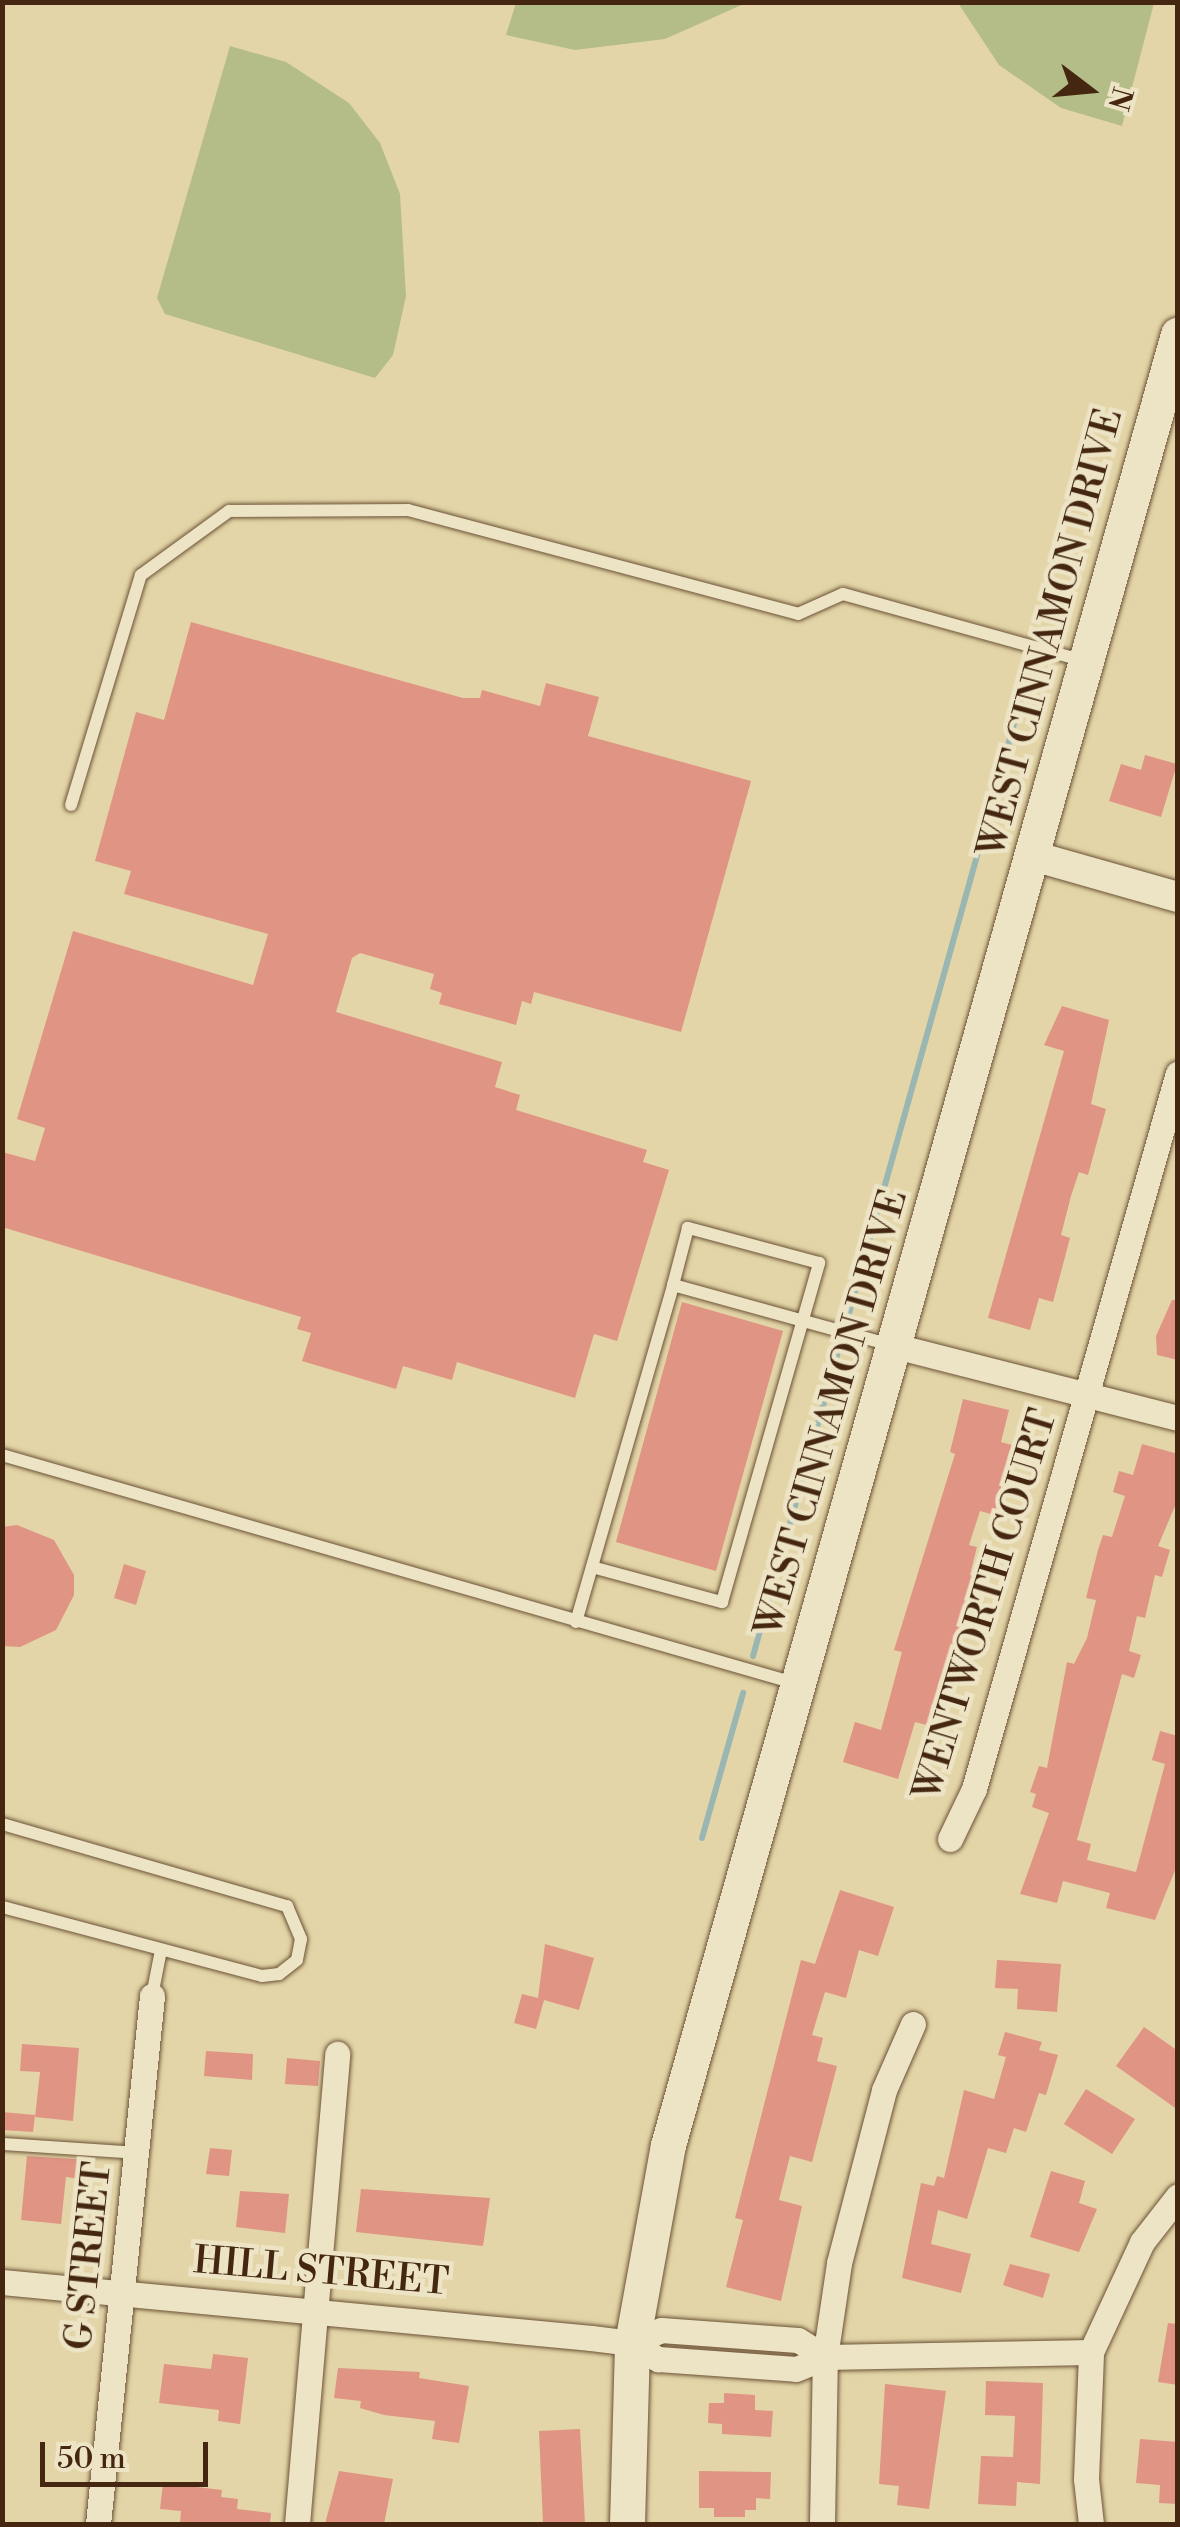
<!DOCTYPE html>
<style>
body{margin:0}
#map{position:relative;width:1180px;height:2527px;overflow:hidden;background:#e3d5a7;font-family:"Libre Bodoni",serif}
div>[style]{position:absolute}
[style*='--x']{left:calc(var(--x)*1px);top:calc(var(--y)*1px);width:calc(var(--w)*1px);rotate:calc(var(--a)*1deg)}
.green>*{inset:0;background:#b4bd87}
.stream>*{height:6px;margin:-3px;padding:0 3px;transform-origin:3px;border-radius:3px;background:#99b6b2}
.building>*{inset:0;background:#e09483}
.roads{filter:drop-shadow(0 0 2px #6c5236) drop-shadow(0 0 2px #6c5236)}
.service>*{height:12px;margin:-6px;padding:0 6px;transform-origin:6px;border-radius:6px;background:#ede4c6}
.minor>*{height:25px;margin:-12.5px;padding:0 12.5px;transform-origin:12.5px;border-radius:12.5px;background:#ede4c6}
.tertiary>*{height:30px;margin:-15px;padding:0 15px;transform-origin:15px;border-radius:15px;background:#ede4c6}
.secondary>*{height:35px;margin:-17.5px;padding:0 17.5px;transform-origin:17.5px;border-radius:17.5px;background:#ede4c6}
span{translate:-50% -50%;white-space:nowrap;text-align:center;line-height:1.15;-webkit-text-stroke:9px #ede4c6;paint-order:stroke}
.street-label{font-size:38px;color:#442611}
.frame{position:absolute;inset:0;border:5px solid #442611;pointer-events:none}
.north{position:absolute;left:1040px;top:40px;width:100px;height:100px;-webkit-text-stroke:8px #ede4c6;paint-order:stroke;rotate:106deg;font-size:28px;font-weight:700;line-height:40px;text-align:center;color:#442611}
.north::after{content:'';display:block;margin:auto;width:35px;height:45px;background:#442611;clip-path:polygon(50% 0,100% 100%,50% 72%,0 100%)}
.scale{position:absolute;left:40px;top:2442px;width:168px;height:45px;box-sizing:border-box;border:5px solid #442611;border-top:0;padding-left:12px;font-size:30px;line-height:35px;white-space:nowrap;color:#442611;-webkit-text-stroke:8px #ede4c6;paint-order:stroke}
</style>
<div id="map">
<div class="green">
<i style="clip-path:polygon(516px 3px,516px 2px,746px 3px,665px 39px,575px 50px,506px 35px)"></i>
<i style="clip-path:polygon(958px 3px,1154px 3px,1122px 126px,1061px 108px,999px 65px)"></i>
<i style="clip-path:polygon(230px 46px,286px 62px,349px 103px,380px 143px,400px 194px,406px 296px,393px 355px,375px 378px,165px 314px,157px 298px)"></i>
</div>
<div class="stream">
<i style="--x:848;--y:1317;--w:672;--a:-74.37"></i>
<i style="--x:753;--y:1656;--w:323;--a:-74.4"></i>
<i style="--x:702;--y:1838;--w:151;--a:-74.2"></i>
</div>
<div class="building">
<i style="clip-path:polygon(191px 622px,463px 698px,480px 698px,482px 690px,540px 706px,546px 683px,599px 697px,588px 736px,751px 781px,681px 1032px,534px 992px,531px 1004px,522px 1001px,516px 1025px,439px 1004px,442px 993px,430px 989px,434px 974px,360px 953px,352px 958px,336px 1012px,502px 1062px,495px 1087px,520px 1095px,516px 1110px,647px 1150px,643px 1162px,669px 1170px,617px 1341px,594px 1334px,575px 1398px,457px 1362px,452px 1380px,403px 1366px,396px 1389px,302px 1361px,311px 1333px,297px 1329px,301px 1317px,2px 1227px,2px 1152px,35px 1161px,45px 1128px,17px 1119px,73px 931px,253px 985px,268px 934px,124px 894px,131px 871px,95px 861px,136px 712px,164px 720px)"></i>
<i style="clip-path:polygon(1145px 755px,1177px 764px,1161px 817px,1109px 801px,1121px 764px,1141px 770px)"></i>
<i style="clip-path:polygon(1062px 1006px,1109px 1020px,1091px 1104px,1106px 1109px,1088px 1175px,1079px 1172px,1071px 1196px,1061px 1235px,1070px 1238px,1053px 1302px,1039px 1298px,1030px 1330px,988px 1318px,1064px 1051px,1044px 1045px)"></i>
<i style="clip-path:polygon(1172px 1300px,1178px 1300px,1178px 1360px,1157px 1355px,1156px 1336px)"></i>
<i style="clip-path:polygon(682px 1302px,783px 1331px,716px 1571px,616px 1542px)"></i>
<i style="clip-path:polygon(963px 1399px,1009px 1410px,1001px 1442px,1012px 1445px,994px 1515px,980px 1511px,969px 1545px,977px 1547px,970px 1575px,976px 1576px,957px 1648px,951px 1646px,934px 1727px,915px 1722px,898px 1779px,843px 1762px,855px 1722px,881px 1730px,902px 1652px,894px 1650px,955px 1454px,950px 1452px)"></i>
<i style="clip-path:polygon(1142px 1444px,1178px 1454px,1178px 1499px,1158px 1546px,1170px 1550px,1162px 1577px,1155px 1575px,1145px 1618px,1137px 1616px,1129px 1651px,1141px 1655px,1134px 1678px,1122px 1674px,1077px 1840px,1091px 1844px,1087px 1860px,1136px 1872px,1165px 1764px,1152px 1760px,1160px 1731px,1178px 1736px,1178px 1863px,1155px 1920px,1106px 1908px,1110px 1893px,1063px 1881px,1057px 1903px,1020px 1894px,1049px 1813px,1032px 1807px,1036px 1794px,1030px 1792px,1039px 1766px,1047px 1768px,1067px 1662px,1074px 1664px,1087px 1638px,1096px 1600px,1086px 1598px,1098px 1550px,1103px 1535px,1112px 1537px,1125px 1496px,1113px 1492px,1119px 1471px,1133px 1475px)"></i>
<i style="clip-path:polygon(17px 1525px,54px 1540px,74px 1575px,74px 1595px,56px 1630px,20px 1647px,2px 1646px,2px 1527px)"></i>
<i style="clip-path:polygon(124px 1564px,146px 1571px,136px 1605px,114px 1598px)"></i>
<i style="clip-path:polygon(840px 1890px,894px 1907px,878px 1956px,859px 1950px,846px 1998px,825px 1992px,812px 2035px,823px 2038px,817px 2061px,837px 2066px,812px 2162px,790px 2156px,779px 2200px,802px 2206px,781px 2301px,726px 2287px,743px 2220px,735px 2218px,801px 1960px,815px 1964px)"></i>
<i style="clip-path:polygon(545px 1944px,594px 1958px,579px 2010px,544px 2000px,536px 2029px,514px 2023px,522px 1994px,538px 1998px)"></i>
<i style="clip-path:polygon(997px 1960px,1061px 1964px,1057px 2012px,1017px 2009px,1018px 1989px,995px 1988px)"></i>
<i style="clip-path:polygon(1144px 2027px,1178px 2051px,1178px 2110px,1116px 2066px)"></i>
<i style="clip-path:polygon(1005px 2032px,1042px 2042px,1039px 2050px,1058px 2055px,1046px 2095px,1039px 2093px,1026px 2132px,1014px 2128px,1006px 2153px,988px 2148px,967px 2219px,938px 2210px,931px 2244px,971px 2254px,961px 2293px,902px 2278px,921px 2183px,934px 2186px,937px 2176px,944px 2178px,964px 2090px,994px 2099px,1006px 2057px,998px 2055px)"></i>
<i style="clip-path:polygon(22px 2044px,79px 2048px,73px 2121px,35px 2117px,40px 2072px,20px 2071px)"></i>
<i style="clip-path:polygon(206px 2051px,253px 2054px,252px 2080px,204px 2076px)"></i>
<i style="clip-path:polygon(287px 2058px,320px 2061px,318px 2086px,285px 2084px)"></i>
<i style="clip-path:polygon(1086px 2089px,1135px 2119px,1112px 2154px,1064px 2124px)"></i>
<i style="clip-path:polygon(2px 2112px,35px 2115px,33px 2132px,2px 2130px)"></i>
<i style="clip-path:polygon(210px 2148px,232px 2150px,229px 2176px,206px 2174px)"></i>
<i style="clip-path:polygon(27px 2156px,90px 2160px,88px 2180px,66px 2177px,61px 2224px,21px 2220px)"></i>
<i style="clip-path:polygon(1051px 2171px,1085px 2181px,1079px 2203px,1097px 2209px,1079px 2252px,1030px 2237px)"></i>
<i style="clip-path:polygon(361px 2189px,490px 2198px,483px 2246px,356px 2232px)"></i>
<i style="clip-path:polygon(240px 2191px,289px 2194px,285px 2233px,236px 2227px)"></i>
<i style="clip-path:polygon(1010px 2264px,1050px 2274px,1043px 2298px,1003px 2285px)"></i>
<i style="clip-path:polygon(1168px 2323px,1178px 2324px,1178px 2385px,1158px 2382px)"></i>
<i style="clip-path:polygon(213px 2354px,248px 2358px,240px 2424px,218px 2421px,219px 2410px,159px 2403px,164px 2364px,211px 2369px)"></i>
<i style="clip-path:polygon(338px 2368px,420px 2372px,419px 2378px,469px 2386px,459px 2443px,432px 2439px,435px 2421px,384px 2415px,360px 2408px,361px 2401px,334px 2398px)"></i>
<i style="clip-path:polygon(986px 2381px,1043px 2383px,1040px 2484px,1017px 2482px,1016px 2506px,978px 2504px,981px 2456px,1013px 2457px,1015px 2416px,985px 2415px)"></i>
<i style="clip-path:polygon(885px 2384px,946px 2391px,929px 2509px,897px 2505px,899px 2486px,879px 2484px)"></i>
<i style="clip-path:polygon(724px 2393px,755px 2395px,755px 2410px,773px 2411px,771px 2437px,722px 2434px,722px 2424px,708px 2423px,709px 2403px,724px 2403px)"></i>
<i style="clip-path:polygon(580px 2429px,585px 2524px,543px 2524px,539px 2431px)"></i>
<i style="clip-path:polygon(1140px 2439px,1178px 2442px,1178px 2504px,1159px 2503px,1160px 2485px,1136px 2483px)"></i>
<i style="clip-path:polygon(339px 2471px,393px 2479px,384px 2524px,325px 2524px)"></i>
<i style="clip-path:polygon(699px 2471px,771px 2472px,770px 2499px,756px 2498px,756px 2510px,745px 2510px,745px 2517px,714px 2517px,714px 2508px,699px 2508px)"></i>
<i style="clip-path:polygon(163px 2483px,222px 2490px,221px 2497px,238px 2499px,237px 2509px,271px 2513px,270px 2524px,180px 2523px,181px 2511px,160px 2509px)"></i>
</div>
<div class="roads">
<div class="service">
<i style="--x:71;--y:805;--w:240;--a:-73.1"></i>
<i style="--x:141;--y:575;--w:109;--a:-36"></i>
<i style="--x:229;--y:511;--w:179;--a:-0.3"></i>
<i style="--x:408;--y:510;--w:404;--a:14.9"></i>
<i style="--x:798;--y:614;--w:49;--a:-24"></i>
<i style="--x:843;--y:594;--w:251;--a:15.5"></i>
<i style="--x:2;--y:1455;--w:828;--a:16.05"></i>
<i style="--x:592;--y:1567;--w:135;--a:15.1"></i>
<i style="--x:722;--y:1602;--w:353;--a:-74"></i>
<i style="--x:819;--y:1263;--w:136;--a:-165"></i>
<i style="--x:688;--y:1228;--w:59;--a:104.7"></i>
<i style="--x:576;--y:1622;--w:351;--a:-73.9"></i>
<i style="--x:673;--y:1285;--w:226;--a:15.4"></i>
<i style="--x:2;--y:1824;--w:297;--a:16.1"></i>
<i style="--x:287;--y:1906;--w:36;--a:67"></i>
<i style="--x:301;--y:1939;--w:21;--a:101"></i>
<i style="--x:297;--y:1960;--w:23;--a:142"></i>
<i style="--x:279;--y:1974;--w:17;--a:173"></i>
<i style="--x:262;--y:1976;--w:269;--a:-165.1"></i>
<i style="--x:152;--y:1996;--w:47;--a:-78.9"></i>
<i style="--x:2;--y:2144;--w:135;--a:3.8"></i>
</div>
<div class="minor">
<i style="--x:895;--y:1346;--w:292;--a:14.3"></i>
<i style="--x:950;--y:1839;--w:55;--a:-64.4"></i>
<i style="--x:974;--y:1789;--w:744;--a:-74.1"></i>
<i style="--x:2;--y:2282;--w:592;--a:5.43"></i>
<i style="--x:591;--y:2338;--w:41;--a:7"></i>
<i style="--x:632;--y:2343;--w:31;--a:32"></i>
<i style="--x:658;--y:2359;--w:138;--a:4.1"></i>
<i style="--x:796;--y:2369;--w:31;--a:-22"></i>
<i style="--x:825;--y:2357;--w:266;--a:-1.1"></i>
<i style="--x:632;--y:2343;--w:32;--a:-24"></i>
<i style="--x:661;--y:2330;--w:137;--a:4.2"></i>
<i style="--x:798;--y:2340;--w:32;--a:32"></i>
<i style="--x:98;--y:2524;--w:531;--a:-84.16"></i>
<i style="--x:297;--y:2524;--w:472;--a:-85.1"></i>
<i style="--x:822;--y:2524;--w:167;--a:-89"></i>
<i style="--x:825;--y:2357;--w:95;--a:-81.5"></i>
<i style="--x:839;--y:2263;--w:179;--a:-75.4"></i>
<i style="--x:884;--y:2090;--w:72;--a:-66.3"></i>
<i style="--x:1091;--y:2524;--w:45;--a:-96.3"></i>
<i style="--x:1086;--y:2479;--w:127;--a:-87.7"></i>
<i style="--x:1091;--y:2352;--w:121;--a:-65.1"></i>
<i style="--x:1142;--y:2242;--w:58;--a:-52"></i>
</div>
<div class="tertiary">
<i style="--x:1033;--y:856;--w:151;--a:15.8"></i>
</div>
<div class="secondary">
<i style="--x:627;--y:2524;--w:181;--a:-88.4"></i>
<i style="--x:632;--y:2343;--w:201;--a:-79.7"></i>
<i style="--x:668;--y:2145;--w:1881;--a:-74.27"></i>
</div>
</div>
<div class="street-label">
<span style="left:1051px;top:633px;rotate:-75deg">WEST CINNAMON DRIVE</span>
<span style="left:832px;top:1413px;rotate:-74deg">WEST CINNAMON DRIVE</span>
<span style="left:986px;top:1605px;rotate:-73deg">WENTWORTH COURT</span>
<span style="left:89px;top:2256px;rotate:-84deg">G STREET</span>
<span style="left:321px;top:2272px;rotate:5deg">HILL STREET</span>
</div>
<div class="frame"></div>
<div class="north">N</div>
<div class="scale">50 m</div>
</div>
